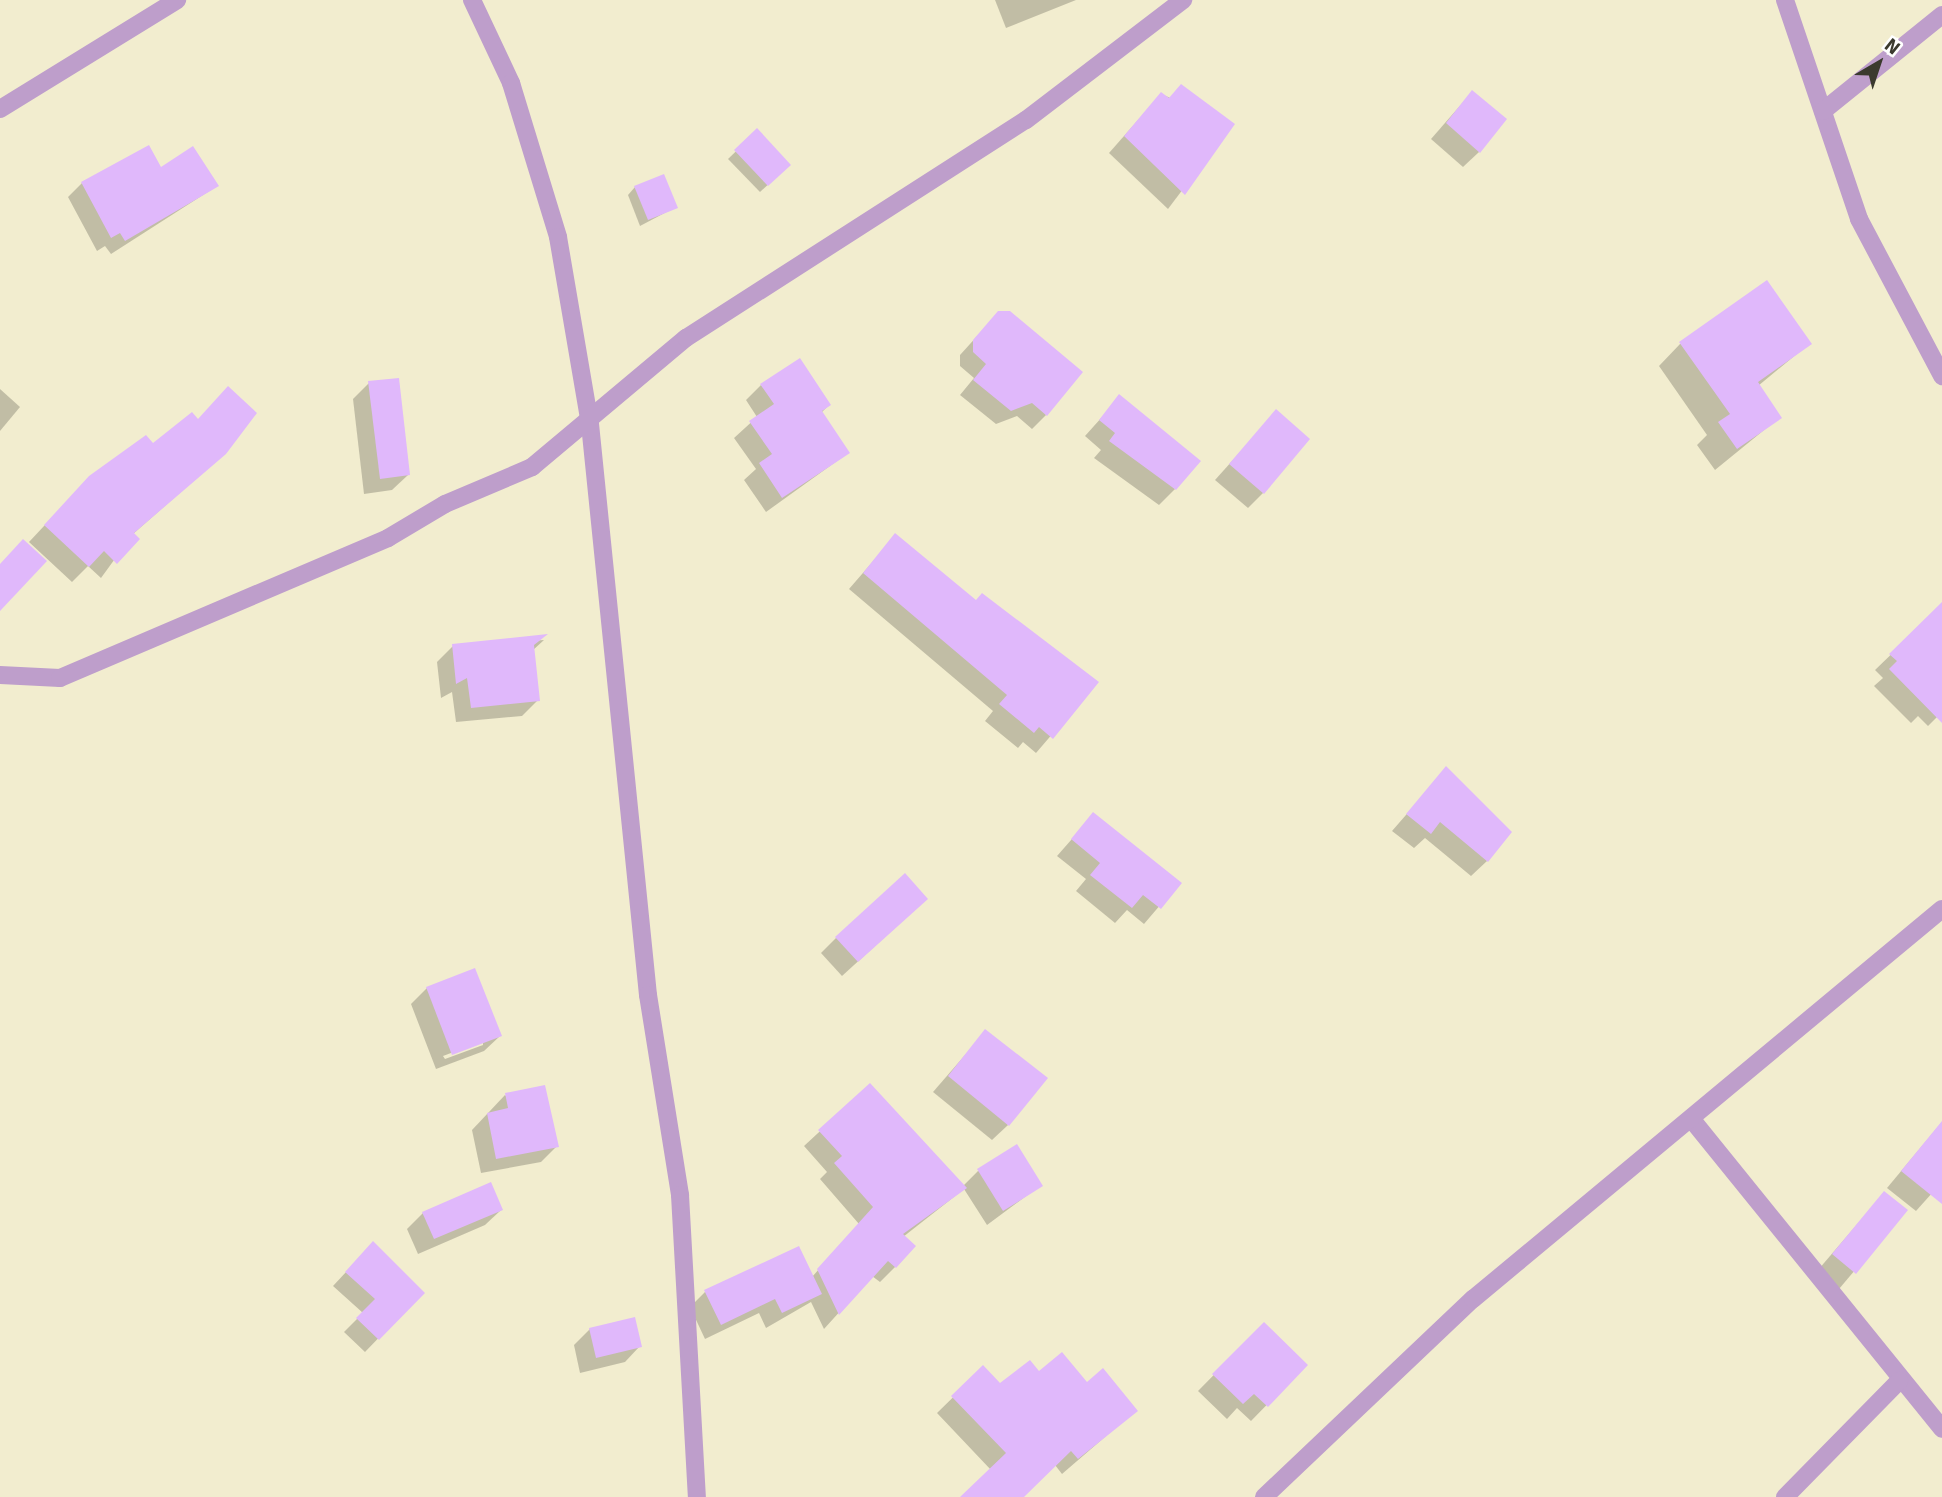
<!DOCTYPE html>
<style>
body{margin:0}
#map{position:relative;width:1942px;height:1497px;overflow:hidden;background:#f2edcf;font-family:Signika,sans-serif}
div>[style]{position:absolute}
[style*='--x']{left:calc(var(--x)*1px);top:calc(var(--y)*1px);width:calc(var(--w)*1px);rotate:calc(var(--a)*1deg)}
.shadow>*{inset:0;background:#0003}
.building>*{inset:0;background:#e0b8fb}
.minor>*{height:18px;margin:-9px;padding:0 9px;transform-origin:9px;border-radius:9px;background:#be9ecb}
span{translate:-50% -50%;white-space:nowrap;text-align:center;line-height:1.15;-webkit-text-stroke:7px #fff;paint-order:stroke}
.north{position:absolute;left:1844px;top:28px;width:70px;height:70px;-webkit-text-stroke:5px #fff;paint-order:stroke;rotate:39deg;font-size:19px;font-weight:700;line-height:28px;text-align:center;color:#3b3a2e}
.north::after{content:'';display:block;margin:auto;width:24px;height:32px;background:#3b3a2e;clip-path:polygon(50% 0,100% 100%,50% 72%,0 100%)}
</style>
<div id="map">
<div class="shadow">
<i style="clip-path:polygon(995px 0,1076px 0,1006px 28px)"></i>
<i style="clip-path:polygon(1472px 92px,1479px 152px,1463px 167px,1431px 139px)"></i>
<i style="clip-path:polygon(1161px 94px,1232px 124px,1168px 209px,1109px 153px)"></i>
<i style="clip-path:polygon(757px 131px,789px 165px,760px 192px,728px 159px)"></i>
<i style="clip-path:polygon(160px 170px,217px 186px,111px 254px,105px 246px,97px 251px,68px 197px,82px 183px)"></i>
<i style="clip-path:polygon(635px 187px,676px 207px,640px 226px,628px 195px)"></i>
<i style="clip-path:polygon(999px 312px,1046px 415px,1032px 429px,1017px 416px,996px 424px,960px 395px,974px 378px,960px 366px,960px 355px)"></i>
<i style="clip-path:polygon(1810px 343px,1758px 386px,1780px 417px,1715px 470px,1697px 445px,1707px 435px,1659px 366px,1680px 344px)"></i>
<i style="clip-path:polygon(369px 383px,408px 475px,392px 490px,364px 494px,353px 399px)"></i>
<i style="clip-path:polygon(761px 385px,829px 405px,821px 413px,848px 453px,766px 512px,744px 480px,756px 469px,734px 438px,757px 417px,746px 400px)"></i>
<i style="clip-path:polygon(0 389px,20px 407px,0 431px)"></i>
<i style="clip-path:polygon(1120px 397px,1175px 489px,1159px 505px,1094px 458px,1101px 450px,1085px 436px)"></i>
<i style="clip-path:polygon(1276px 412px,1263px 493px,1248px 508px,1215px 480px)"></i>
<i style="clip-path:polygon(152px 446px,225px 453px,133px 534px,101px 578px,88px 566px,72px 582px,29px 542px,74px 494px)"></i>
<i style="clip-path:polygon(895px 536px,976px 602px,1097px 682px,1036px 753px,1023px 742px,1018px 748px,985px 721px,993px 711px,849px 589px)"></i>
<i style="clip-path:polygon(1935px 612px,1942px 619px,1942px 712px,1928px 726px,1918px 716px,1911px 723px,1874px 686px,1883px 678px,1875px 670px)"></i>
<i style="clip-path:polygon(544px 640px,532px 651px,538px 700px,522px 716px,456px 722px,452px 692px,441px 698px,437px 662px,453px 646px)"></i>
<i style="clip-path:polygon(1446px 769px,1487px 861px,1471px 876px,1425px 838px,1414px 848px,1392px 831px)"></i>
<i style="clip-path:polygon(1093px 815px,1179px 883px,1144px 924px,1127px 910px,1115px 923px,1076px 891px,1086px 879px,1057px 856px)"></i>
<i style="clip-path:polygon(910px 914px,842px 976px,821px 953px,836px 938px)"></i>
<i style="clip-path:polygon(evenodd,427px 988px,500px 1036px,484px 1051px,436px 1069px,411px 1004px,427px 988px,483px 1041px,483px 1045px,445px 1059px,443px 1056px,483px 1041px)"></i>
<i style="clip-path:polygon(985px 1032px,1008px 1125px,992px 1140px,933px 1092px)"></i>
<i style="clip-path:polygon(870px 1085px,963px 1186px,978px 1171px,1041px 1185px,987px 1225px,964px 1189px,903px 1237px,895px 1267px,880px 1282px,872px 1276px,824px 1329px,811px 1302px,766px 1328px,759px 1313px,705px 1339px,690px 1307px,705px 1292px,812px 1277px,859px 1224px,820px 1179px,827px 1172px,804px 1146px)"></i>
<i style="clip-path:polygon(505px 1095px,557px 1146px,541px 1162px,481px 1173px,472px 1130px)"></i>
<i style="clip-path:polygon(1942px 1122px,1942px 1182px,1916px 1211px,1887px 1188px)"></i>
<i style="clip-path:polygon(1884px 1193px,1905px 1211px,1839px 1289px,1818px 1270px)"></i>
<i style="clip-path:polygon(501px 1210px,485px 1225px,418px 1254px,407px 1229px,423px 1213px)"></i>
<i style="clip-path:polygon(360px 1257px,422px 1293px,365px 1352px,344px 1332px,363px 1313px,333px 1286px)"></i>
<i style="clip-path:polygon(1264px 1324px,1306px 1365px,1251px 1421px,1237px 1408px,1227px 1419px,1198px 1391px)"></i>
<i style="clip-path:polygon(590px 1329px,640px 1346px,625px 1362px,580px 1373px,574px 1345px)"></i>
<i style="clip-path:polygon(983px 1368px,1000px 1386px,1039px 1373px,1087px 1384px,1135px 1411px,1062px 1474px,1055px 1465px,1022px 1497px,963px 1497px,991px 1470px,937px 1413px)"></i>
</div>
<div class="building">
<i style="clip-path:polygon(1181px 84px,1235px 124px,1185px 195px,1124px 136px,1161px 92px,1169px 98px)"></i>
<i style="clip-path:polygon(1472px 90px,1507px 119px,1480px 153px,1446px 123px)"></i>
<i style="clip-path:polygon(757px 128px,791px 165px,768px 186px,734px 150px)"></i>
<i style="clip-path:polygon(149px 145px,161px 167px,193px 146px,219px 186px,125px 241px,120px 233px,111px 238px,81px 182px)"></i>
<i style="clip-path:polygon(664px 174px,678px 208px,648px 220px,634px 186px)"></i>
<i style="clip-path:polygon(1767px 280px,1812px 344px,1758px 382px,1782px 418px,1737px 449px,1718px 422px,1730px 414px,1679px 342px)"></i>
<i style="clip-path:polygon(998px 311px,1010px 311px,1083px 372px,1047px 416px,1032px 403px,1011px 411px,973px 380px,986px 364px,973px 352px,973px 340px)"></i>
<i style="clip-path:polygon(800px 358px,831px 405px,822px 411px,850px 453px,782px 498px,759px 463px,772px 454px,749px 421px,774px 404px,760px 384px)"></i>
<i style="clip-path:polygon(399px 378px,410px 475px,380px 479px,368px 381px)"></i>
<i style="clip-path:polygon(228px 386px,257px 413px,226px 454px,134px 533px,140px 539px,117px 564px,104px 551px,89px 567px,44px 525px,89px 476px,146px 435px,153px 443px,192px 412px,198px 419px)"></i>
<i style="clip-path:polygon(1119px 394px,1201px 461px,1176px 490px,1109px 441px,1115px 433px,1099px 420px)"></i>
<i style="clip-path:polygon(1276px 409px,1310px 439px,1264px 494px,1229px 464px)"></i>
<i style="clip-path:polygon(895px 533px,976px 600px,982px 593px,1099px 682px,1053px 739px,1039px 727px,1034px 733px,999px 704px,1007px 695px,863px 573px)"></i>
<i style="clip-path:polygon(23px 539px,47px 561px,0 611px,0 564px)"></i>
<i style="clip-path:polygon(1942px 602px,1942px 723px,1889px 669px,1897px 661px,1889px 654px)"></i>
<i style="clip-path:polygon(548px 634px,534px 645px,540px 701px,471px 708px,467px 678px,456px 684px,452px 644px)"></i>
<i style="clip-path:polygon(1446px 766px,1512px 832px,1488px 862px,1440px 822px,1431px 834px,1406px 814px)"></i>
<i style="clip-path:polygon(1093px 812px,1182px 883px,1161px 909px,1143px 895px,1132px 908px,1090px 875px,1100px 863px,1071px 839px)"></i>
<i style="clip-path:polygon(905px 873px,928px 899px,858px 962px,835px 937px)"></i>
<i style="clip-path:polygon(475px 968px,502px 1036px,452px 1055px,426px 987px)"></i>
<i style="clip-path:polygon(985px 1029px,1048px 1078px,1009px 1126px,948px 1076px)"></i>
<i style="clip-path:polygon(870px 1083px,967px 1188px,903px 1234px,916px 1246px,896px 1268px,888px 1261px,839px 1315px,817px 1269px,873px 1207px,834px 1163px,842px 1156px,818px 1130px)"></i>
<i style="clip-path:polygon(545px 1085px,559px 1147px,496px 1159px,487px 1113px,508px 1108px,505px 1093px)"></i>
<i style="clip-path:polygon(1942px 1121px,1942px 1204px,1901px 1171px)"></i>
<i style="clip-path:polygon(1017px 1144px,1043px 1186px,1003px 1211px,977px 1169px)"></i>
<i style="clip-path:polygon(491px 1182px,503px 1210px,434px 1239px,422px 1212px)"></i>
<i style="clip-path:polygon(1884px 1191px,1908px 1210px,1856px 1274px,1832px 1254px)"></i>
<i style="clip-path:polygon(373px 1241px,425px 1293px,379px 1340px,356px 1318px,375px 1299px,345px 1272px)"></i>
<i style="clip-path:polygon(799px 1246px,822px 1294px,782px 1313px,775px 1299px,721px 1325px,704px 1290px)"></i>
<i style="clip-path:polygon(635px 1317px,642px 1347px,596px 1358px,589px 1328px)"></i>
<i style="clip-path:polygon(1264px 1322px,1308px 1365px,1268px 1407px,1254px 1394px,1243px 1404px,1212px 1374px)"></i>
<i style="clip-path:polygon(1062px 1352px,1087px 1382px,1103px 1368px,1138px 1411px,1078px 1459px,1071px 1451px,1024px 1497px,960px 1497px,1006px 1453px,951px 1396px,983px 1365px,1000px 1383px,1030px 1360px,1039px 1371px)"></i>
</div>
<div class="minor">
<i style="--x:472;--y:0;--w:92;--a:64.8"></i>
<i style="--x:511;--y:83;--w:161;--a:73"></i>
<i style="--x:558;--y:237;--w:190;--a:80.3"></i>
<i style="--x:590;--y:424;--w:574;--a:84.2"></i>
<i style="--x:648;--y:995;--w:203;--a:80.9"></i>
<i style="--x:680;--y:1195;--w:302;--a:86.8"></i>
<i style="--x:1785;--y:0;--w:231;--a:71.3"></i>
<i style="--x:1859;--y:219;--w:178;--a:62.1"></i>
<i style="--x:0;--y:109;--w:208;--a:-31.6"></i>
<i style="--x:1823;--y:111;--w:153;--a:-38.9"></i>
<i style="--x:0;--y:675;--w:60;--a:2.9"></i>
<i style="--x:60;--y:678;--w:357;--a:-23.1"></i>
<i style="--x:388;--y:538;--w:66;--a:-30.8"></i>
<i style="--x:445;--y:504;--w:95;--a:-23"></i>
<i style="--x:532;--y:467;--w:201;--a:-40"></i>
<i style="--x:686;--y:338;--w:404;--a:-32.7"></i>
<i style="--x:1026;--y:120;--w:198;--a:-37.4"></i>
<i style="--x:1693;--y:1121;--w:396;--a:51"></i>
<i style="--x:1264;--y:1497;--w:288;--a:-43.5"></i>
<i style="--x:1473;--y:1299;--w:610;--a:-39.75"></i>
<i style="--x:1785;--y:1497;--w:163;--a:-45.5"></i>
</div>
<div class="north">N</div>
</div>
